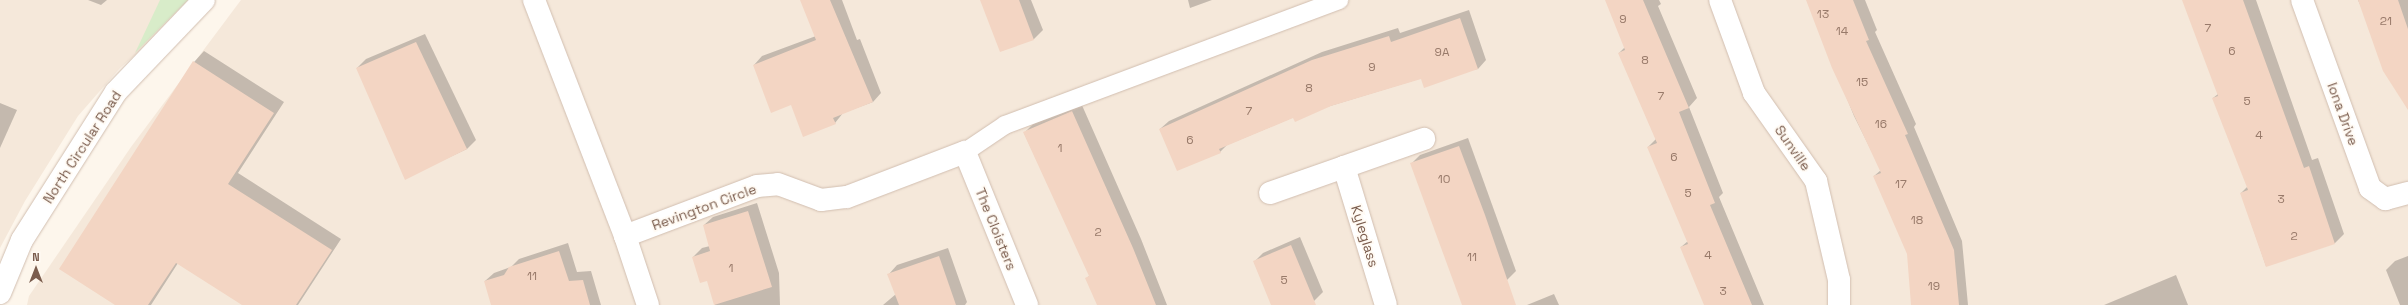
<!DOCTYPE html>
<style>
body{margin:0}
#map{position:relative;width:2408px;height:305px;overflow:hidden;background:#fdf6ec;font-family:"Space Grotesk",sans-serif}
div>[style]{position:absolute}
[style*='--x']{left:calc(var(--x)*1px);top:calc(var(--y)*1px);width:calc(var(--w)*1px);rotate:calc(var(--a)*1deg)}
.residential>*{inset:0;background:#f5e8da}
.green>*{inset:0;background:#d8ecc9}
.shadow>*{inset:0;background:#0003}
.building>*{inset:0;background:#f3d5c3}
.roads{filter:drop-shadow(0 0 1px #d1beb0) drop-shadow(0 0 1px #d1beb0)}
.service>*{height:18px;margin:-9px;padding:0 9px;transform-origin:9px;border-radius:9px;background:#fff}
.minor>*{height:22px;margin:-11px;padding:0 11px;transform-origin:11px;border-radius:11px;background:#fff}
span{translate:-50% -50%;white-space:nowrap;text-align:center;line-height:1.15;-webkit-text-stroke:3.5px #fffaf3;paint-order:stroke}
.number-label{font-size:12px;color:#987a6a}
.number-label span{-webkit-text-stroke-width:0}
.street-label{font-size:14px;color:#7a5c4d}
.north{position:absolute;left:16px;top:249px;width:40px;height:40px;-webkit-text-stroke:3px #fffaf3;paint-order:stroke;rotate:0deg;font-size:11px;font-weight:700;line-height:16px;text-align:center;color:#7a5c4d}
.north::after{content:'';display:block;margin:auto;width:14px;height:18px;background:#7a5c4d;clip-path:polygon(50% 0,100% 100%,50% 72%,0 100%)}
</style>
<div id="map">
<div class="residential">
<i style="clip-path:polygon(0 0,198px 0,120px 68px,78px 116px,25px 201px,0 248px)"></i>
<i style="clip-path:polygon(241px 0,2408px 0,2408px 305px,27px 305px,29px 296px,131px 147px)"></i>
</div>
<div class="green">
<i style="clip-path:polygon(160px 0,188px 0,135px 53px)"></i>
</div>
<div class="shadow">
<i style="clip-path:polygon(88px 0,107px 0,101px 5px)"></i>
<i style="clip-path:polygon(808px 0,842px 0,857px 40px,860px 39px,881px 93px,873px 102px,843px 113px,835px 123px,791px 104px,754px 65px,762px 56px,816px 36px)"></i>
<i style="clip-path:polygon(981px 0,1031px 0,1043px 30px,1034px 39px,1001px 51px)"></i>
<i style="clip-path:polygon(1188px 0,1212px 0,1190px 8px)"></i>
<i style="clip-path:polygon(1606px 0,1659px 0,1661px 4px,1658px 6px,1697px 98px,1689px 107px,1723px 193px,1719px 197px,1764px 305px,1705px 305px,1681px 247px,1688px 241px,1648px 147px,1656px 139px,1619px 53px,1625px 47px)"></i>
<i style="clip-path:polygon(1807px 0,1865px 0,1877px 30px,1875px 32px,1916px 124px,1914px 127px,1962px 241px,1968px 305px,1912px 305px,1908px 254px,1874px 176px,1881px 170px,1854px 116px)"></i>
<i style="clip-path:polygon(2183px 0,2256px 0,2312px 160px,2318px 158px,2344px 234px,2335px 243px,2266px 266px,2241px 193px,2248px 186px,2213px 98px,2218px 94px)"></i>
<i style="clip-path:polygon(2358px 0,2408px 0,2408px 109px)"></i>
<i style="clip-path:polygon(1469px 10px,1486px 60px,1478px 69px,1422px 78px,1294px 117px,1227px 145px,1220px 152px,1160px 129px,1169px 121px,1322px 52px,1398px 28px,1400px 33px)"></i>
<i style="clip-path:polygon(425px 34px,476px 140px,467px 149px,405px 178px,357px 68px,366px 59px)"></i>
<i style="clip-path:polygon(204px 51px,284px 102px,238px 173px,341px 239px,298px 305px,244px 305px,178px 263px,151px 305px,117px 305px,194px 62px)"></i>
<i style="clip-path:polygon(0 103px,17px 110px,0 148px)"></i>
<i style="clip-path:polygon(1081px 103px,1141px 239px,1167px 305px,1098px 305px,1087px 278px,1090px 275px,1024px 133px,1033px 124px)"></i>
<i style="clip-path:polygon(1468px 138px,1516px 271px,1507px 280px,1411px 164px,1420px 155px)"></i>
<i style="clip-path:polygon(757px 203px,779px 273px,780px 305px,715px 305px,708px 280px,693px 257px,702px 248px,710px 246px,704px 225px,713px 217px)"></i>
<i style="clip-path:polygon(1300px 237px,1323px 292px,1314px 301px,1304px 305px,1272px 305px,1254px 262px,1263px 253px)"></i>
<i style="clip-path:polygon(568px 243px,577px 272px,591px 271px,601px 305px,492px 305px,485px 281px,494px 273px,511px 267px,519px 259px)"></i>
<i style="clip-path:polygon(948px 248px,967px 302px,965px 305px,883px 305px,896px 294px,889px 274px,897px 265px)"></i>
<i style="clip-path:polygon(2408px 256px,2408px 305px,2400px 305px,2386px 270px,2395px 261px)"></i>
<i style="clip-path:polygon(2176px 275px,2188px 305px,2104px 305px)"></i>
<i style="clip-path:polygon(1554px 294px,1559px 305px,1527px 305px)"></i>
</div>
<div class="building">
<i style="clip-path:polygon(800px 0,830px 0,873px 102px,833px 118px,836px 124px,803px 137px,791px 105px,771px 113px,753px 65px,816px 40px)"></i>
<i style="clip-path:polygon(980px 0,1019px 0,1034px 40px,1000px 52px)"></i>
<i style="clip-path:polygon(1605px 0,1643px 0,1689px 108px,1679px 112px,1715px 203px,1710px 205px,1752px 305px,1704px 305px,1680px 247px,1688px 244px,1647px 147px,1657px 143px,1618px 53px,1625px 50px)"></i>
<i style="clip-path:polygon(1806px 0,1853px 0,1869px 40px,1866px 41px,1908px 134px,1905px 135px,1954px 250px,1959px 305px,1911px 305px,1907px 254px,1873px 176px,1881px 173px,1832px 68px)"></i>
<i style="clip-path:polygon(2182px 0,2243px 0,2304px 168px,2309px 166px,2335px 244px,2266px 267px,2240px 193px,2248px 190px,2212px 98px,2218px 96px)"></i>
<i style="clip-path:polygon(2358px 0,2398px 0,2408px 29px,2408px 110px,2383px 71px)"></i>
<i style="clip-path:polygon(1460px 18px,1478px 69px,1424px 88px,1421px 79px,1331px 106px,1295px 122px,1293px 118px,1219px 149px,1221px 153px,1177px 171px,1159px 129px,1312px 60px,1389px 36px,1391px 42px)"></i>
<i style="clip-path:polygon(416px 42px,467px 149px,405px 180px,356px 68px)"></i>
<i style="clip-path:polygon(193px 61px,274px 113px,228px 184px,332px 250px,296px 305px,242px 305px,176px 263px,148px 305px,115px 305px,59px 269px)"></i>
<i style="clip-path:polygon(1072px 111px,1133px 248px,1156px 305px,1097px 305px,1085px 278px,1089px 276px,1023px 132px)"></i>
<i style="clip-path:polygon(1459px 146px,1485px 215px,1516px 305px,1462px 305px,1410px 163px)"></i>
<i style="clip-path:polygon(748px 211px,772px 287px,714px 305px,707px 281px,700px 283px,692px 257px,710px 251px,703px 225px)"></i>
<i style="clip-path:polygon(1291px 245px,1316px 305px,1271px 305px,1253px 261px)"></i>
<i style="clip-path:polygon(559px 251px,569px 281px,583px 280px,590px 305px,491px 305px,484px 281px,504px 275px,509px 267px)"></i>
<i style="clip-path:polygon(939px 256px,956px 305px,899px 305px,887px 274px)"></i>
</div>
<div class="roads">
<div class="service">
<i style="--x:965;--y:152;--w:48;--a:-34"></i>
<i style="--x:1005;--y:125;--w:357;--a:-20.5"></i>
</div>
<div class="minor">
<i style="--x:534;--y:0;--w:253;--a:68.9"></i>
<i style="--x:625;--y:236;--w:73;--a:71.6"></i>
<i style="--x:1720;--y:0;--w:99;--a:69.9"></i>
<i style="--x:1754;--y:93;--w:108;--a:54.8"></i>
<i style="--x:1816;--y:181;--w:102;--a:76.9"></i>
<i style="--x:1839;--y:280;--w:25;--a:90"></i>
<i style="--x:2302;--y:0;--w:200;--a:70.1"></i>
<i style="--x:2370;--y:188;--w:19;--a:36"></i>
<i style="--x:2385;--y:199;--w:24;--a:-15"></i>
<i style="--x:1344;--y:167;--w:85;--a:-19.3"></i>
<i style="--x:1270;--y:193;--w:78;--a:-19.4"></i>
<i style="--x:1344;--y:167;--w:144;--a:73.1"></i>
<i style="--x:625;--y:236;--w:141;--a:-20.7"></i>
<i style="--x:757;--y:186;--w:21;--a:-5"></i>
<i style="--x:778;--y:184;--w:46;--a:20.4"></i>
<i style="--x:821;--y:200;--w:26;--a:-7"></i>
<i style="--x:847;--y:197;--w:126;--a:-20.9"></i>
<i style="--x:965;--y:152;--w:165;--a:67.9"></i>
<i style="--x:0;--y:293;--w:57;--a:-67.5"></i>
<i style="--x:22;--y:240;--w:175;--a:-57.6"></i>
<i style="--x:116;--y:92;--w:127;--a:-46.3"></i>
</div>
</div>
<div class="number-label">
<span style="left:1823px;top:15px">13</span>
<span style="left:1623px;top:20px">9</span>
<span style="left:2386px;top:22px">21</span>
<span style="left:2208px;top:29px">7</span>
<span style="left:1842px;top:32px">14</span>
<span style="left:2232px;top:52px">6</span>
<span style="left:1442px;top:53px">9A</span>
<span style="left:1645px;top:61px">8</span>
<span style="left:1372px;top:68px">9</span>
<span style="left:1862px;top:83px">15</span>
<span style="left:1309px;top:89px">8</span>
<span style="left:1661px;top:97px">7</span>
<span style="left:2247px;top:102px">5</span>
<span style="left:1249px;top:112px">7</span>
<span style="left:1881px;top:125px">16</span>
<span style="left:2259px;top:136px">4</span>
<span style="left:1190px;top:141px">6</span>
<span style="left:1060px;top:149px">1</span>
<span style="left:1674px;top:158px">6</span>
<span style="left:1444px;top:180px">10</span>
<span style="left:1901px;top:185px">17</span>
<span style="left:1688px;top:194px">5</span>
<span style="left:2281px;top:200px">3</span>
<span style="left:1917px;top:221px">18</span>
<span style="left:1098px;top:233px">2</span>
<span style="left:2294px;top:237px">2</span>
<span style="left:1708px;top:256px">4</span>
<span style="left:1472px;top:258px">11</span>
<span style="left:731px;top:269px">1</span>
<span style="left:532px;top:277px">11</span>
<span style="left:1284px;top:281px">5</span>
<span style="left:1934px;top:287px">19</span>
<span style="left:1723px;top:292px">3</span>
</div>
<div class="street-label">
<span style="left:2343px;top:114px;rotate:70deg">Iona Drive</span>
<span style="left:82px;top:147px;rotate:-57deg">North Circular Road</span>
<span style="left:1793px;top:148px;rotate:55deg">Sunville</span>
<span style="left:704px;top:207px;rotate:-20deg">Revington Circle</span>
<span style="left:996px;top:229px;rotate:68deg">The Cloisters</span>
<span style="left:1365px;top:236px;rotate:73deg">Kyleglass</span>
</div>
<div class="north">N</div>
</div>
